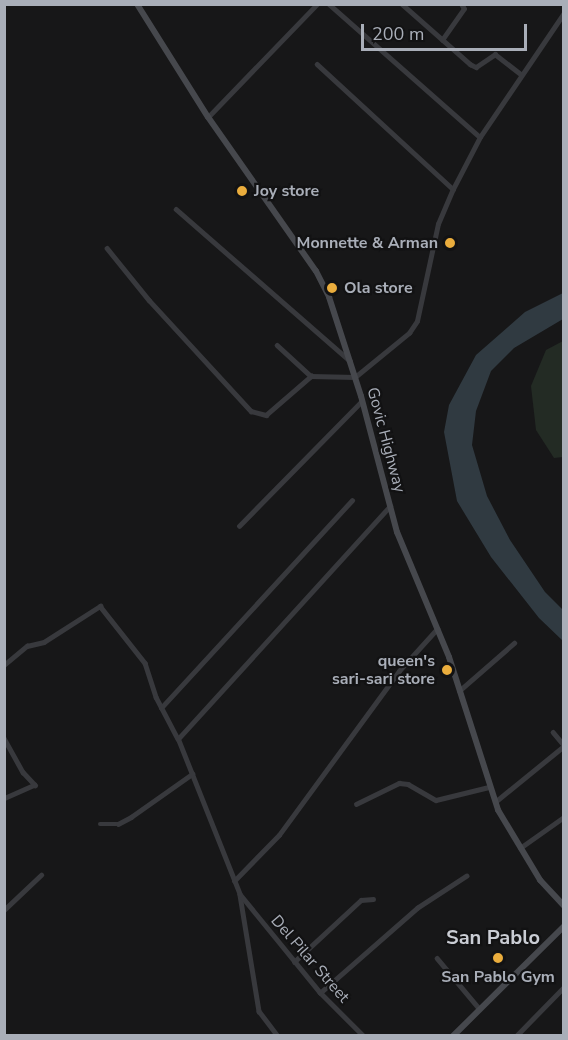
<!DOCTYPE html>
<style>
body{margin:0}
#map{position:relative;width:568px;height:1040px;overflow:hidden;background:#171718;font-family:"Nunito Sans",sans-serif}
div>[style]{position:absolute}
[style*='--x']{left:calc(var(--x)*1px);top:calc(var(--y)*1px);width:calc(var(--w)*1px);rotate:calc(var(--a)*1deg)}
.green>*{inset:0;background:#232b24}
.water>*{inset:0;background:#303a41}
.minor>*{height:4.5px;margin:-2.25px;padding:0 2.25px;transform-origin:2.25px;border-radius:2.25px;background:#38393d}
.secondary>*{height:6px;margin:-3px;padding:0 3px;transform-origin:3px;border-radius:3px;background:#46484d}
.dots>*{width:16px;height:16px;translate:-50% -50%;box-sizing:border-box;border:3px solid #121213;border-radius:50%}
span{translate:-50% -50%;white-space:nowrap;text-align:center;line-height:1.15;-webkit-text-stroke:4.5px #121213;paint-order:stroke}
.poi-label{font-size:16px;color:#a9aeb8;font-weight:700}
.left{translate:0 -50%;text-align:left}
.right{translate:-100% -50%;text-align:right}
.street-label{font-size:16px;color:#a9aeb8}
.quarter-label{font-size:20px;color:#cacdd4;font-weight:700}
.frame{position:absolute;inset:0;border:6px solid #a9aeb8;pointer-events:none}
.scale{position:absolute;left:361px;top:24px;width:166px;height:27px;box-sizing:border-box;border:3px solid #a9aeb8;border-top:0;padding-left:8px;font-size:18px;line-height:21px;white-space:nowrap;color:#a9aeb8;-webkit-text-stroke:4px #121213;paint-order:stroke}
</style>
<div id="map">
<div class="green">
<i style="clip-path:polygon(563px 341px,563px 457px,554px 458px,536px 430px,531px 386px,546px 350px)"></i>
</div>
<div class="water">
<i style="clip-path:polygon(563px 293px,563px 319px,514px 348px,491px 371px,476px 411px,472px 445px,487px 496px,510px 540px,545px 592px,563px 610px,563px 641px,539px 618px,491px 557px,457px 501px,444px 432px,449px 405px,476px 355px,525px 312px)"></i>
</div>
<div class="minor">
<i style="--x:329;--y:4;--w:201;--a:41.4"></i>
<i style="--x:402;--y:4;--w:91;--a:41.4"></i>
<i style="--x:470;--y:64;--w:7;--a:27"></i>
<i style="--x:476;--y:67;--w:23;--a:-34"></i>
<i style="--x:495;--y:54;--w:33;--a:38"></i>
<i style="--x:442;--y:40;--w:38;--a:-55"></i>
<i style="--x:464;--y:9;--w:6;--a:-121"></i>
<i style="--x:317;--y:64;--w:185;--a:42.6"></i>
<i style="--x:208;--y:117;--w:157;--a:-46"></i>
<i style="--x:176;--y:209;--w:231;--a:41.1"></i>
<i style="--x:107;--y:248;--w:67;--a:51.1"></i>
<i style="--x:149;--y:300;--w:151;--a:47.4"></i>
<i style="--x:251;--y:411;--w:16;--a:15"></i>
<i style="--x:266;--y:415;--w:60;--a:-40.9"></i>
<i style="--x:277;--y:345;--w:46;--a:42.4"></i>
<i style="--x:311;--y:376;--w:44;--a:1.3"></i>
<i style="--x:355;--y:377;--w:70;--a:-39.2"></i>
<i style="--x:409;--y:333;--w:14;--a:-56"></i>
<i style="--x:417;--y:321;--w:99;--a:-77.8"></i>
<i style="--x:438;--y:224;--w:38;--a:-67"></i>
<i style="--x:453;--y:189;--w:59;--a:-62.6"></i>
<i style="--x:480;--y:137;--w:150;--a:-55.9"></i>
<i style="--x:239;--y:526;--w:175;--a:-45.5"></i>
<i style="--x:4;--y:665;--w:30;--a:-40"></i>
<i style="--x:27;--y:646;--w:17;--a:-13"></i>
<i style="--x:44;--y:642;--w:67;--a:-32.7"></i>
<i style="--x:100;--y:606;--w:73;--a:51.7"></i>
<i style="--x:145;--y:663;--w:36;--a:72"></i>
<i style="--x:156;--y:697;--w:47;--a:62.4"></i>
<i style="--x:459;--y:691;--w:73;--a:-41.1"></i>
<i style="--x:161;--y:708;--w:282;--a:-47.4"></i>
<i style="--x:553;--y:732;--w:17;--a:50"></i>
<i style="--x:4;--y:738;--w:39;--a:61"></i>
<i style="--x:23;--y:772;--w:18;--a:47"></i>
<i style="--x:35;--y:785;--w:34;--a:156"></i>
<i style="--x:495;--y:802;--w:89;--a:-39.1"></i>
<i style="--x:356;--y:804;--w:48;--a:-26"></i>
<i style="--x:399;--y:783;--w:9;--a:6"></i>
<i style="--x:408;--y:784;--w:32;--a:30"></i>
<i style="--x:436;--y:800;--w:55;--a:-13.8"></i>
<i style="--x:100;--y:824;--w:18;--a:0"></i>
<i style="--x:118;--y:824;--w:15;--a:-28"></i>
<i style="--x:131;--y:817;--w:75;--a:-35.2"></i>
<i style="--x:520;--y:848;--w:54;--a:-35.2"></i>
<i style="--x:234;--y:881;--w:64;--a:-45.6"></i>
<i style="--x:279;--y:835;--w:203;--a:-53.8"></i>
<i style="--x:399;--y:671;--w:57;--a:-47.9"></i>
<i style="--x:240;--y:895;--w:118;--a:80.7"></i>
<i style="--x:259;--y:1011;--w:31;--a:53"></i>
<i style="--x:4;--y:910;--w:51;--a:-43.4"></i>
<i style="--x:437;--y:958;--w:64;--a:50.1"></i>
<i style="--x:294;--y:962;--w:91;--a:-42.8"></i>
<i style="--x:361;--y:900;--w:12;--a:-5"></i>
<i style="--x:320;--y:993;--w:129;--a:-41.2"></i>
<i style="--x:417;--y:908;--w:59;--a:-33.1"></i>
<i style="--x:363;--y:1036;--w:61;--a:-135"></i>
<i style="--x:320;--y:993;--w:127;--a:-129.2"></i>
<i style="--x:240;--y:895;--w:168;--a:-111.7"></i>
<i style="--x:178;--y:739;--w:315;--a:-47.7"></i>
<i style="--x:516;--y:1036;--w:69;--a:-45.6"></i>
</div>
<div class="secondary">
<i style="--x:137;--y:4;--w:133;--a:57.9"></i>
<i style="--x:208;--y:117;--w:188;--a:55"></i>
<i style="--x:316;--y:271;--w:29;--a:63"></i>
<i style="--x:329;--y:297;--w:104;--a:72.1"></i>
<i style="--x:361;--y:396;--w:141;--a:75.2"></i>
<i style="--x:397;--y:532;--w:135;--a:67.4"></i>
<i style="--x:449;--y:657;--w:161;--a:72.2"></i>
<i style="--x:498;--y:810;--w:82;--a:59"></i>
<i style="--x:540;--y:880;--w:35;--a:47"></i>
<i style="--x:453;--y:1036;--w:156;--a:-44.7"></i>
</div>
<div class="dots">
<i style="left:242px;top:191px;background:#eaad3d"></i>
<i style="left:450px;top:243px;background:#eaad3d"></i>
<i style="left:332px;top:288px;background:#eaad3d"></i>
<i style="left:447px;top:670px;background:#eaad3d"></i>
<i style="left:498px;top:958px;background:#eaad3d"></i>
</div>
<div class="poi-label">
<span class="left" style="left:254px;top:191px">Joy store</span>
<span class="right" style="left:438px;top:243px">Monnette &amp; Arman</span>
<span class="left" style="left:344px;top:288px">Ola store</span>
<span class="right" style="left:435px;top:670px">queen's<br>sari-sari store</span>
<span style="left:498px;top:977px">San Pablo Gym</span>
</div>
<div class="street-label">
<span style="left:386px;top:440px;rotate:75deg">Govic Highway</span>
<span style="left:310px;top:959px;rotate:49deg">Del Pilar Street</span>
</div>
<div class="quarter-label">
<span style="left:493px;top:937px">San Pablo</span>
</div>
<div class="frame"></div>
<div class="scale">200 m</div>
</div>
